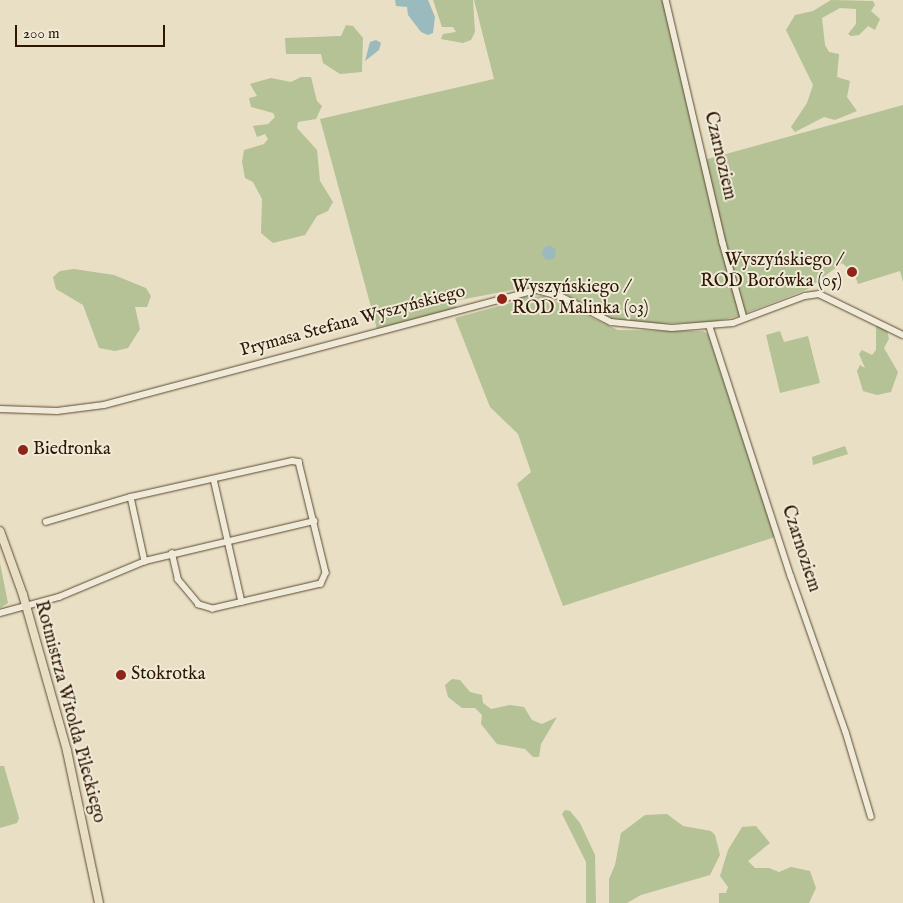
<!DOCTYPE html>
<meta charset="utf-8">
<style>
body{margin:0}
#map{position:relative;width:903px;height:903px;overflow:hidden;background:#e8dfc4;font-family:"IM FELL English",serif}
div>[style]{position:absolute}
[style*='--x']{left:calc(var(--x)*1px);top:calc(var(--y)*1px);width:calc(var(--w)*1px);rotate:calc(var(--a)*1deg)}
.green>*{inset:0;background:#b4c296}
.water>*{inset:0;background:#9ababd}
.round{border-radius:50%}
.roads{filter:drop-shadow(0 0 1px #5d4831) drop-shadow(0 0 1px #5d4831)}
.minor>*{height:5.5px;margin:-2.75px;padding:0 2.75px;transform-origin:2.75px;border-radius:2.75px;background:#f0ead9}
.major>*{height:8px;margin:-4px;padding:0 4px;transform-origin:4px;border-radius:4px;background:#e8dfc4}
.dots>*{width:14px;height:14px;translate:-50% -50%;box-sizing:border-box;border:2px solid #f0ead9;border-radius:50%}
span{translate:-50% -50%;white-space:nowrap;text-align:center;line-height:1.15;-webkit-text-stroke:4px #f0ead9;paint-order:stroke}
.street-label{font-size:18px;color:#2f1600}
.poi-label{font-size:18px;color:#2f1600}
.right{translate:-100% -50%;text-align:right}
.left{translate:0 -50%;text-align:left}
.scale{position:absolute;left:15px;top:25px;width:150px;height:22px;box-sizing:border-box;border:2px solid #2f1600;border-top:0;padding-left:6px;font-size:15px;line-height:18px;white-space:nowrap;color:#2f1600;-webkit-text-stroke:4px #f0ead9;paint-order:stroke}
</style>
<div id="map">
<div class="green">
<i style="clip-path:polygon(433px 0,473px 0,475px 32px,471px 40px,463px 43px,441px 39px,443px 34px,456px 32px,453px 27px,442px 27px)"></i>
<i style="clip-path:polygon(474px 0,664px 0,704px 160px,903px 105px,903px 282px,900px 271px,858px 284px,854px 273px,842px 263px,808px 289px,735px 317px,712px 322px,654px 324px,613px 320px,561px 292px,528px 287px,454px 301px,456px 308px,377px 329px,320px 119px,494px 79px)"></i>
<i style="clip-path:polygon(831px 0,873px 1px,875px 5px,871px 11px,880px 19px,875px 30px,868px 26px,859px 35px,851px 36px,848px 34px,856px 24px,856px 9px,840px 8px,822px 18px,825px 45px,829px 52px,839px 54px,837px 77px,850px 81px,847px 97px,857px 111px,835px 120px,824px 117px,795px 132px,791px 127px,807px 103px,813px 85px,786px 30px,795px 15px,813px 11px)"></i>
<i style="clip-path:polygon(346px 25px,353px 26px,363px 38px,362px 72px,340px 74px,323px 63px,321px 54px,286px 54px,285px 38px,341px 36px)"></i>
<i style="clip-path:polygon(301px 77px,311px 77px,317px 101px,322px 106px,316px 119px,298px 122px,297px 128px,317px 150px,320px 181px,333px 202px,328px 211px,317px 216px,305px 235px,273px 243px,261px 233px,262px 199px,253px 182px,245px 178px,242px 162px,244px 150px,264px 144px,268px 139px,265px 134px,257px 137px,253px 126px,268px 124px,275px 117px,273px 113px,251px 107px,249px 98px,257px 96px,250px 84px,271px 78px,291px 82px)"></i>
<i style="clip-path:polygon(74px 269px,114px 275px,146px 288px,151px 296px,147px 307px,135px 307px,140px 329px,128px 348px,115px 351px,99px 348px,83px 305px,56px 289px,53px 277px,60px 271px)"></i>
<i style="clip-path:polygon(545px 296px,618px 330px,703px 331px,708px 334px,775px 537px,563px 606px,517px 484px,531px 472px,518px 434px,490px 407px,455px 318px,514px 302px,514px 299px,521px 297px)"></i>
<i style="clip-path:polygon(876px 325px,887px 330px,889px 339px,884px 348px,898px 372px,891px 392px,877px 395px,863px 391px,857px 371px,860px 365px,865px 368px,859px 354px,862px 350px,872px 355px,876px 350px)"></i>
<i style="clip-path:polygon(780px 331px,784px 342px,808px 336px,820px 383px,780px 393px,766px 335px)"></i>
<i style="clip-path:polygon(845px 446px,848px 454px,813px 465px,812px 457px)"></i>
<i style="clip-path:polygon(0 563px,8px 603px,0 608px)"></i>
<i style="clip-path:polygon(452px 679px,460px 680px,470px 692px,482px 695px,483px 703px,491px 709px,510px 705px,524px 707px,532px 720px,542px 724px,557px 717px,541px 744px,539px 757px,533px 757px,525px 749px,497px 744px,481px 724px,482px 715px,475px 708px,462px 708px,448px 697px,445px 685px)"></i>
<i style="clip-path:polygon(0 766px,4px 766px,19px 818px,17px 823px,0 828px)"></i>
<i style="clip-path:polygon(565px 810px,570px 811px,580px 823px,595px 855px,596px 903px,586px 903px,586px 862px,562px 814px)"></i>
<i style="clip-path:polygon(667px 814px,683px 826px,711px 831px,715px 835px,720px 855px,710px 875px,641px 895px,627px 903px,609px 903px,609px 879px,615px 865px,621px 833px,645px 815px)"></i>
<i style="clip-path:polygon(756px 826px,770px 843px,748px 861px,755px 868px,769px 868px,779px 872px,791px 867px,810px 871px,816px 888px,809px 903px,719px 903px,719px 893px,726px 893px,728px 887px,720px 876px,728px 850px,742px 827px)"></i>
</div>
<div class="water">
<i style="clip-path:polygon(395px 0,428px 0,435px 17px,433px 33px,428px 35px,421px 32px,408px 15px,407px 7px,396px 6px)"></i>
<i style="clip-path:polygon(376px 40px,381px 43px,379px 50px,365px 61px,370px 42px)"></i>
<i class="round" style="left:542px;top:246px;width:14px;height:14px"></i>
</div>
<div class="roads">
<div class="minor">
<i style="--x:666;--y:0;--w:250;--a:76.8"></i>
<i style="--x:723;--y:243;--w:78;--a:74.4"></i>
<i style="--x:710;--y:327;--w:262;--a:72"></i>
<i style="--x:791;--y:576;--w:165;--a:70.6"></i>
<i style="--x:846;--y:732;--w:88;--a:73.4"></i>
<i style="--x:0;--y:409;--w:57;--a:2"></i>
<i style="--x:57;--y:411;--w:47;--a:-7.3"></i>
<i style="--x:104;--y:405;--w:448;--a:-14.9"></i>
<i style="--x:537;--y:290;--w:24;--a:15"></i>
<i style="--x:560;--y:296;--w:57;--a:27"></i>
<i style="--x:611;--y:322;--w:61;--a:5.6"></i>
<i style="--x:672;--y:328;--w:61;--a:-4.7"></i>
<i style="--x:733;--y:323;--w:77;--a:-20.6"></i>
<i style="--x:805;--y:296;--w:14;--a:-8"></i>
<i style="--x:819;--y:294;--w:93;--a:26"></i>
<i style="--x:214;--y:479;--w:126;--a:77.2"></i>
<i style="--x:131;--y:497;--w:66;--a:77.7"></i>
<i style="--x:46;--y:522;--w:89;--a:-16.4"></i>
<i style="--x:131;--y:497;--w:165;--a:-12.6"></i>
<i style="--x:292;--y:461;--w:7;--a:8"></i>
<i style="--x:299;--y:462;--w:114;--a:76.3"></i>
<i style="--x:326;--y:573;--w:12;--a:114"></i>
<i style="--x:321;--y:584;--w:111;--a:167"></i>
<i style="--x:213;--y:609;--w:15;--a:-164"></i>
<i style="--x:199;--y:605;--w:33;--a:-130"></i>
<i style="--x:178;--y:580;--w:27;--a:-103"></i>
<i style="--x:0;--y:613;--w:61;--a:-15.2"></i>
<i style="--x:59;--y:597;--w:93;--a:-22.7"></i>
<i style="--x:145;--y:561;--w:174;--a:-13.3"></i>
</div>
<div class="major">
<i style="--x:0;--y:531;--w:68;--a:70.2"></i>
<i style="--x:23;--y:595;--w:162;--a:74.2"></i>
<i style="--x:67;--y:751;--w:155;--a:78.1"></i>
</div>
</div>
<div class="dots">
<i style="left:852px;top:272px;background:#8f2418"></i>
<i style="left:502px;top:299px;background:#8f2418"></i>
<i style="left:23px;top:450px;background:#8f2418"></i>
<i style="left:121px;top:675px;background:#8f2418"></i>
</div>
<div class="street-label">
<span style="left:719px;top:156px;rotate:77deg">Czarnoziem</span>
<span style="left:353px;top:322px;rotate:-15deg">Prymasa Stefana Wyszyńskiego</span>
<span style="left:800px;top:549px;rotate:72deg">Czarnoziem</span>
<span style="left:69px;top:712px;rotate:75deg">Rotmistrza Witolda Pileckiego</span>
</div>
<div class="poi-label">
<span class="right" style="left:842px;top:272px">Wyszyńskiego /<br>ROD Borówka (05)</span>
<span class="left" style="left:512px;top:299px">Wyszyńskiego /<br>ROD Malinka (03)</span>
<span class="left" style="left:33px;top:450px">Biedronka</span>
<span class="left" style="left:131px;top:675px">Stokrotka</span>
</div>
<div class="scale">200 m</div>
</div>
